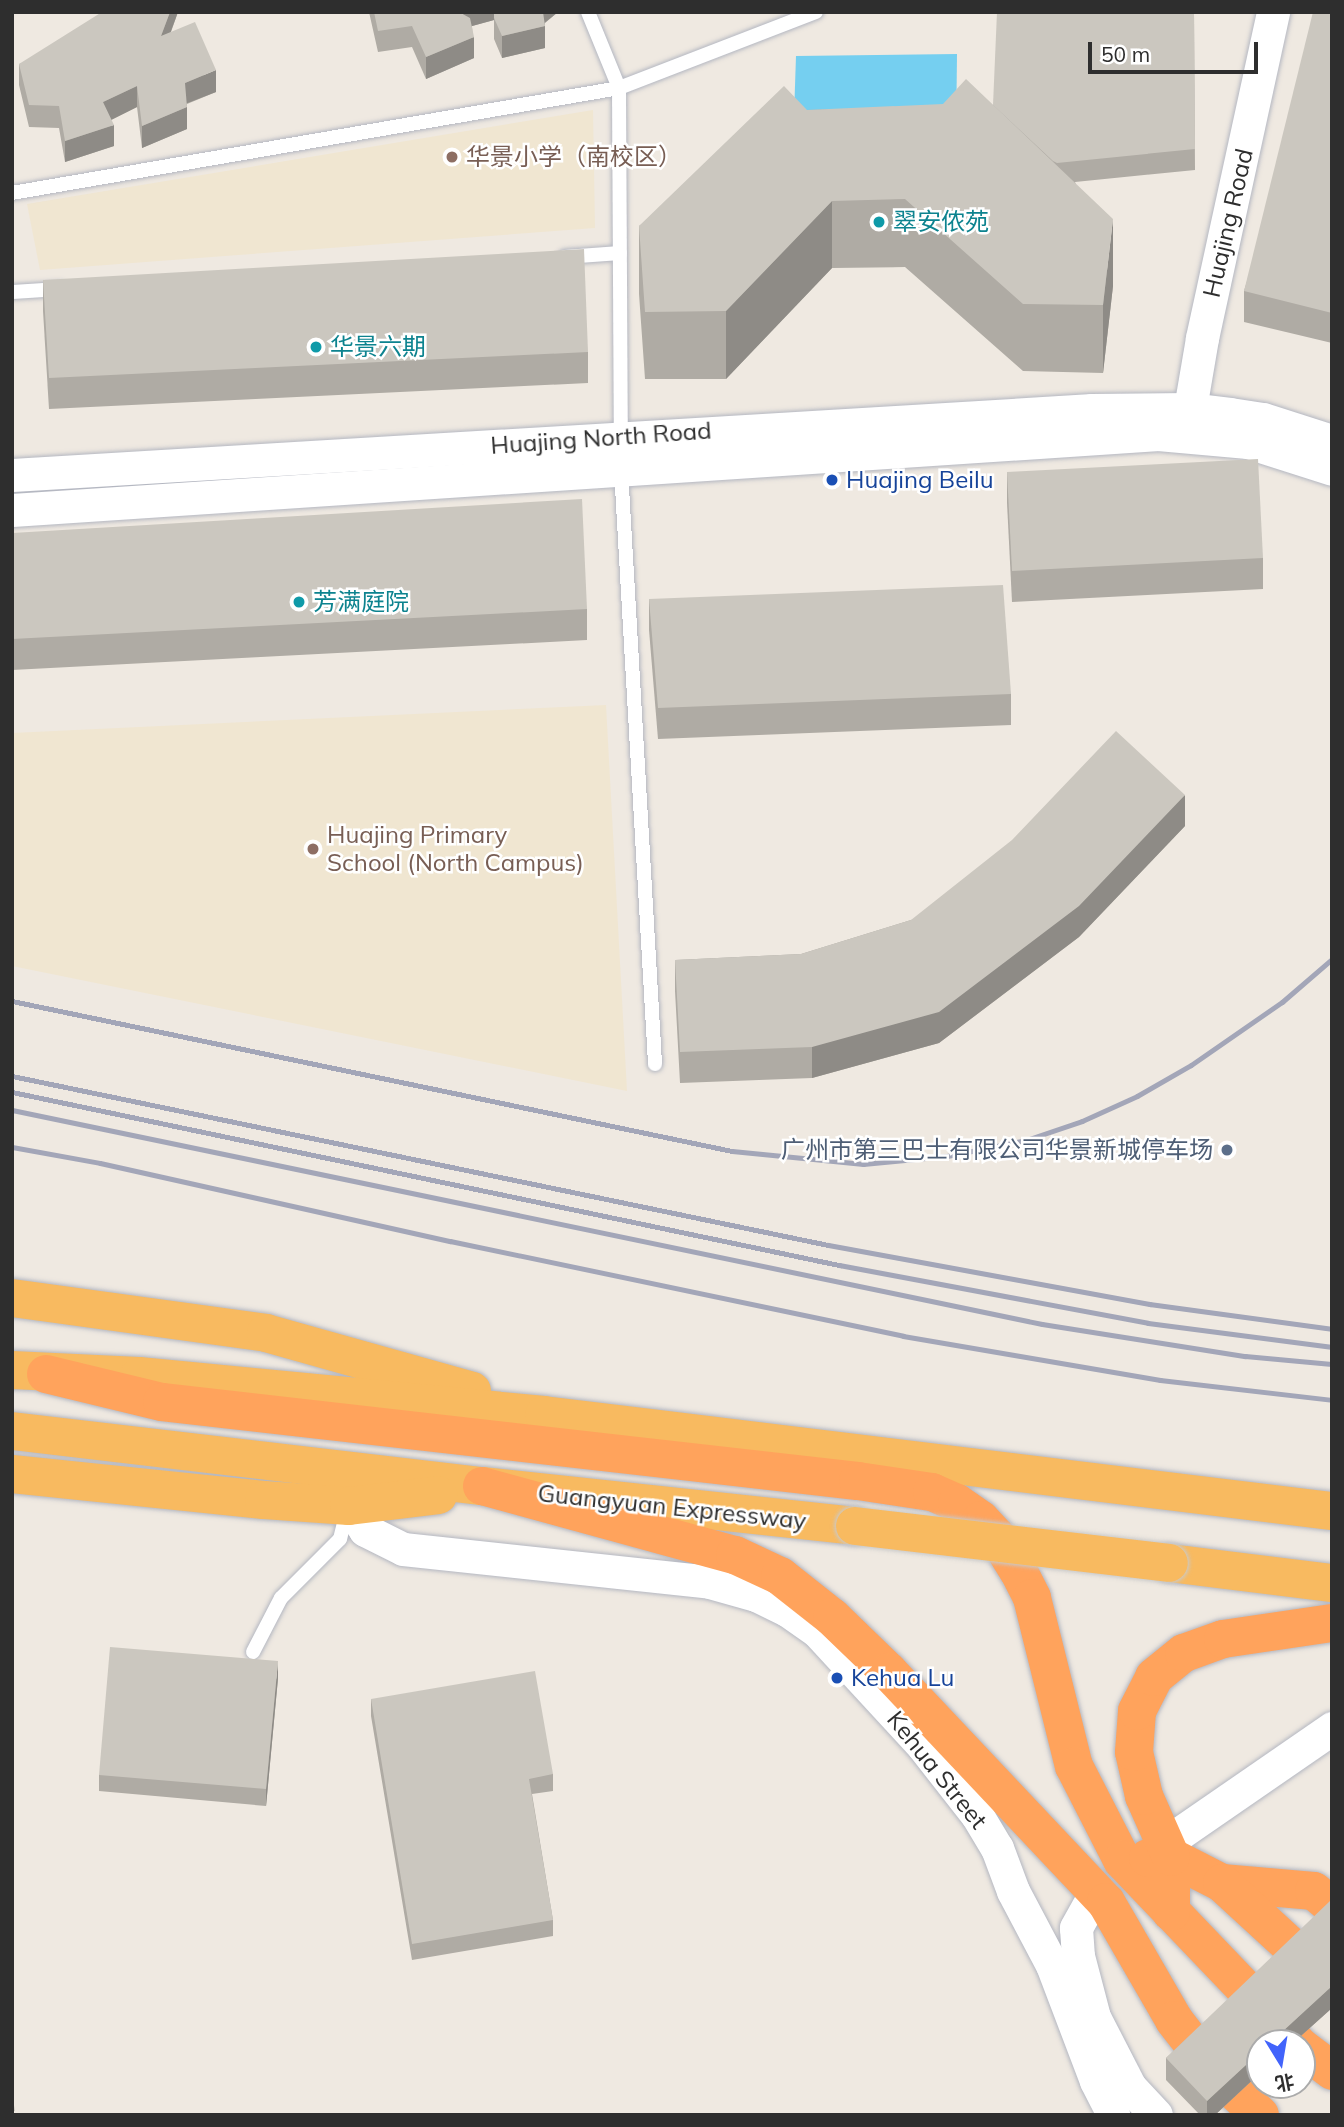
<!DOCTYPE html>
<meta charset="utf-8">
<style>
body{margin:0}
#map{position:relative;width:1344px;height:2127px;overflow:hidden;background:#efe9e1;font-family:Mulish,"Noto Sans SC",sans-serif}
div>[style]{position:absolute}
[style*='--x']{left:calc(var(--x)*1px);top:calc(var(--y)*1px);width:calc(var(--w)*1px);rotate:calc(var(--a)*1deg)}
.education>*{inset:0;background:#f0e6d1}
.water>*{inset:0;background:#75cff0}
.roads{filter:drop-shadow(0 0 2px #b4b7c1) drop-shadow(0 0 2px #b4b7c1)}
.service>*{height:14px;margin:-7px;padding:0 7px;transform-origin:7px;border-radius:7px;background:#fff}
.tertiary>*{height:33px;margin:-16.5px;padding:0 16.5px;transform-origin:16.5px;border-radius:16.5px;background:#fff}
.trunk>*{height:38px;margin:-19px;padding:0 19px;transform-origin:19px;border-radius:19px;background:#f8ba60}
.motorway>*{height:38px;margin:-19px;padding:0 19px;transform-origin:19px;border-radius:19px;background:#ffa35c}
.rail>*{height:5px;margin:-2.5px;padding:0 2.5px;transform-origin:2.5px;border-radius:2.5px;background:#a3a6b8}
.bridges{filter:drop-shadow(0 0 2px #c9c9c9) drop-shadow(0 0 2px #c9c9c9)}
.trunk-bridge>*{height:38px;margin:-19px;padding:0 19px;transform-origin:19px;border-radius:19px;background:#f8ba60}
.wall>*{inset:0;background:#afaba4}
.shaded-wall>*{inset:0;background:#8e8b86}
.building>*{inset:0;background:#cbc7bf}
.dots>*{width:19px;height:19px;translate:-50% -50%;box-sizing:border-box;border:4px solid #fff;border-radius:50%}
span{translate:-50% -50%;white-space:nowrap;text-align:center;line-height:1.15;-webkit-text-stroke:5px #fff;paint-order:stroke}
.education-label{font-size:24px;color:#785e54}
.left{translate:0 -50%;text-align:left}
.culture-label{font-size:24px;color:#0d838f}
.street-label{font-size:24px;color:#2e2e2e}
.transit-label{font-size:24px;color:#164399}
.service-label{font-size:24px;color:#4e5e75}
.right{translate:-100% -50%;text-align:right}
.frame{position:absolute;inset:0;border:14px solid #2e2e2e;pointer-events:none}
.north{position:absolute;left:1246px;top:2029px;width:70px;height:70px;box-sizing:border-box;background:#fff;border:2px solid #ababab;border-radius:50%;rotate:169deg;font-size:19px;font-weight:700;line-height:28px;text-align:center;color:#2e2e2e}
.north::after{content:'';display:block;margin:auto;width:24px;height:32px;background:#4264fb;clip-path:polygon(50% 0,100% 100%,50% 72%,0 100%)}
.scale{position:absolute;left:1088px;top:42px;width:170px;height:32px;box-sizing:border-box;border:4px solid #2e2e2e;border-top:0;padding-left:9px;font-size:21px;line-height:24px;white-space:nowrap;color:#2e2e2e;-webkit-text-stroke:5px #fff;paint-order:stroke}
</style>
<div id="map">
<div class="education">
<i style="clip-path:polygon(593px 110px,595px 228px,40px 270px,27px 204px)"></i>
<i style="clip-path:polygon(606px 705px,627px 1091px,12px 966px,12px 733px)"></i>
</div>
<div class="water">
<i style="clip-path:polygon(957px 54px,956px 140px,793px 146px,796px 56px)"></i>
</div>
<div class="roads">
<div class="service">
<i style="--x:588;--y:12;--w:82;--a:67.8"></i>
<i style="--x:619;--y:88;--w:211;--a:-21.1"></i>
<i style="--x:12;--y:193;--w:616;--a:-9.81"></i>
<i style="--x:619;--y:88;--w:348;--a:89.7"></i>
<i style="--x:565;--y:257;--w:55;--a:-4.2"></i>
<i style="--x:12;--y:292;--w:48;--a:-3.6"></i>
<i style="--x:621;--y:470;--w:595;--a:86.72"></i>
<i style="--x:253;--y:1652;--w:61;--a:-62.6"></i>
<i style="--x:281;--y:1598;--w:83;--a:-45"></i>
<i style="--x:340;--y:1539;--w:30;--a:-76"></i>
</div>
<div class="tertiary">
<i style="--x:1186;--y:432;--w:95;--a:-80.3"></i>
<i style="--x:1202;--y:338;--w:334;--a:-77.7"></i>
<i style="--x:12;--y:475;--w:1082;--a:-3.44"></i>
<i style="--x:1092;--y:410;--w:98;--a:-0.6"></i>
<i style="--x:1190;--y:409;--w:40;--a:7.1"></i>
<i style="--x:1230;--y:414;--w:33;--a:9"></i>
<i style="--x:1263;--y:419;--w:72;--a:17.7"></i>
<i style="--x:12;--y:510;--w:1149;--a:-3.79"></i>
<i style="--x:1158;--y:434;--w:90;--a:5.1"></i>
<i style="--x:1248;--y:442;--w:88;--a:17.8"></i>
<i style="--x:349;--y:1506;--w:29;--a:56"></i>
<i style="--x:365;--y:1530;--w:42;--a:26.6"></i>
<i style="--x:403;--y:1549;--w:309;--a:6.1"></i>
<i style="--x:710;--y:1582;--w:48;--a:15.8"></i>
<i style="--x:756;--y:1595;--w:34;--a:26"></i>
<i style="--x:787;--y:1610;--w:37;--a:35"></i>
<i style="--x:817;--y:1631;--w:156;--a:47.3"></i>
<i style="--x:923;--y:1746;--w:88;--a:52"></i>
<i style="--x:977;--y:1815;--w:39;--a:59"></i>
<i style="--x:997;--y:1848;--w:46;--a:69.6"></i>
<i style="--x:1013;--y:1891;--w:84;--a:62.2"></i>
<i style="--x:1052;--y:1965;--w:124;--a:69.2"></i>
<i style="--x:1096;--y:2081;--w:38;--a:63"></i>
<i style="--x:1180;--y:1833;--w:185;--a:-34.6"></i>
<i style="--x:1088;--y:1906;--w:25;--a:119"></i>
<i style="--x:1076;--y:1928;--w:28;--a:86"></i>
<i style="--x:1078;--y:1956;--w:63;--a:75.3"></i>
<i style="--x:1094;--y:2017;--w:79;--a:62.8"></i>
<i style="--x:1130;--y:2087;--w:38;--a:47"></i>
</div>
<div class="trunk">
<i style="--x:12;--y:1298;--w:256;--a:7.8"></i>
<i style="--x:266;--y:1333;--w:214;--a:15.7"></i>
<i style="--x:12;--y:1370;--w:127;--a:2.7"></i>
<i style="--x:139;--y:1376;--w:407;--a:5.5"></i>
<i style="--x:544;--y:1415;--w:794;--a:6.95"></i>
<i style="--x:12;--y:1431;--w:473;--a:6.7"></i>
<i style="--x:482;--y:1486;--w:375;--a:6.1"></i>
<i style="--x:12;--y:1474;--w:253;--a:5.9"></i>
<i style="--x:264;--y:1500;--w:85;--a:4"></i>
<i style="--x:349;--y:1506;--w:90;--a:-7"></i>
<i style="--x:1169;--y:1563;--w:164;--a:7"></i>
</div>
<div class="motorway">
<i style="--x:46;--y:1374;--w:119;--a:13.6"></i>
<i style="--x:162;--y:1402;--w:700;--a:6.48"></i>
<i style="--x:858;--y:1481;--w:75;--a:8.5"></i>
<i style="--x:932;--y:1492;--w:27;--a:24"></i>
<i style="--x:957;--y:1503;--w:29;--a:35"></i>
<i style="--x:981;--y:1520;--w:23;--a:47"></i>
<i style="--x:997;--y:1537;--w:39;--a:58"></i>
<i style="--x:1018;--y:1570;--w:31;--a:63"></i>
<i style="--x:1032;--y:1598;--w:173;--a:76"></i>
<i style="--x:1074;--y:1766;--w:106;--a:62.9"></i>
<i style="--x:1122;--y:1860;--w:253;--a:46.3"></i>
<i style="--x:482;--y:1486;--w:262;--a:15.3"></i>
<i style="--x:735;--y:1555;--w:50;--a:25"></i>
<i style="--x:780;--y:1576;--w:66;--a:38.3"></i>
<i style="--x:832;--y:1617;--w:79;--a:44"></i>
<i style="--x:889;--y:1672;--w:316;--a:46.7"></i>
<i style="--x:1106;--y:1902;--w:136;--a:60"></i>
<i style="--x:1174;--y:2020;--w:68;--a:52.1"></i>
<i style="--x:1216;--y:2074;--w:60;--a:43"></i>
<i style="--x:1148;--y:1858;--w:23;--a:-2"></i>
<i style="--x:1171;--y:1857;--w:57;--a:27"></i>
<i style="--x:1222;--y:1883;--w:92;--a:5"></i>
<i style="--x:1314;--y:1891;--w:23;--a:40"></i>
<i style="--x:1222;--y:1883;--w:149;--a:42.6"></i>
<i style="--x:1171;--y:1912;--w:55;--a:-90"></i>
<i style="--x:1171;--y:1857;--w:67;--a:-113.9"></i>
<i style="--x:1144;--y:1796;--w:45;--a:-102.8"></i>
<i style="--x:1134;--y:1752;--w:41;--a:-85.8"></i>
<i style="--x:1137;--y:1711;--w:38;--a:-63"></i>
<i style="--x:1154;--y:1677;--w:38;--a:-39"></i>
<i style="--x:1184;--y:1653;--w:41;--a:-19.7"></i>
<i style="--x:1223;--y:1639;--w:110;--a:-8.4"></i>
<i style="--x:1302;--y:2048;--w:38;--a:37"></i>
</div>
</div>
<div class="rail">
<i style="--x:12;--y:1001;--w:735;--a:11.77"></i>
<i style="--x:732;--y:1151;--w:132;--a:5.7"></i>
<i style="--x:863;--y:1164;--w:84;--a:-5.4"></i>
<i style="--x:947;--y:1156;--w:81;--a:-11.4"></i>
<i style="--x:1026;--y:1140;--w:59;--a:-18.7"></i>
<i style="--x:1082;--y:1121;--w:60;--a:-24.4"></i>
<i style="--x:1137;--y:1096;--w:62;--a:-29.9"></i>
<i style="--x:1191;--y:1065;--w:111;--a:-34.7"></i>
<i style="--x:1282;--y:1002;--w:66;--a:-40.7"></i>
<i style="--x:12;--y:1076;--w:833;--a:11.7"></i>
<i style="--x:828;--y:1245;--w:327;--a:10.4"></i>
<i style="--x:1150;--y:1304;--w:184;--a:7.8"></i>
<i style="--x:12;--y:1092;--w:845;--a:11.82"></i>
<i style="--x:839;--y:1265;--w:314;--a:10.6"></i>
<i style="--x:1148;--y:1323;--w:186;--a:7.4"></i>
<i style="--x:12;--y:1110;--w:1052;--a:11.74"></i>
<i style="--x:1042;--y:1324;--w:206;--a:9"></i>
<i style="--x:1245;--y:1356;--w:87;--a:5.3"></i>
<i style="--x:12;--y:1147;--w:89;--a:10.3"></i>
<i style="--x:100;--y:1163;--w:359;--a:12.6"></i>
<i style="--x:450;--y:1241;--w:463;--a:11.8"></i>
<i style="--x:903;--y:1336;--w:261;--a:9.7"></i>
<i style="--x:1160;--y:1380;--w:173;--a:6.6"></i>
</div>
<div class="bridges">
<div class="trunk-bridge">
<i style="--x:855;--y:1526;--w:316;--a:6.7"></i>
</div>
</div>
<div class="wall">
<i style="clip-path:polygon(178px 12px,171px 32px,216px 92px,187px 104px,187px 129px,142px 148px,137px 107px,111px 120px,114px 146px,65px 162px,59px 128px,29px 127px,19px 85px,19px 64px)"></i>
<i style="clip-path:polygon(369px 12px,558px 12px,545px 23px,545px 48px,502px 58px,494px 39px,494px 20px,472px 26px,474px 58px,426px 79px,412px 47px,378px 52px)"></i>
<i style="clip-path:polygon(1194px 12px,1195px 170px,1075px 182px,1113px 286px,1103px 373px,1023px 371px,905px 267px,832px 268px,726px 379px,645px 379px,639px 294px,639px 226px,807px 110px,993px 105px)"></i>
<i style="clip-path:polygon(1332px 12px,1332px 343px,1244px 322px,1244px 291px)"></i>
<i style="clip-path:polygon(43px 280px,588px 352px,588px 383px,49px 409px,43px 311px)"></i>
<i style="clip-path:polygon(1007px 472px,1263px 558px,1263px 589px,1012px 602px,1007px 503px)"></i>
<i style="clip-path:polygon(12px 533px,587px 609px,587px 640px,12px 670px)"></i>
<i style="clip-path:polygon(649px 599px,1011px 694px,1011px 725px,658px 739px,649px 630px)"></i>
<i style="clip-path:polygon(1185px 826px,1079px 937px,939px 1043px,812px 1078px,680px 1083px,675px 991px,675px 960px,801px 954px,911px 920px)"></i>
<i style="clip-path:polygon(278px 1678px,266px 1806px,99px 1791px,99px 1775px)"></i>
<i style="clip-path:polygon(371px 1699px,553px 1774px,553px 1791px,532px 1794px,553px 1920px,553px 1936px,412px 1960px,371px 1716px)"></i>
<i style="clip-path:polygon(12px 1787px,14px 1818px,14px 1849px,12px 1849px)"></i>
<i style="clip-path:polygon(1332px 1903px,1332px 2008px,1293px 2043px,1260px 2043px,1260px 2073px,1215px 2115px,1200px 2115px,1166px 2080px,1166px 2058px)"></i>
</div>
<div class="shaded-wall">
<i style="clip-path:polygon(170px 12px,178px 12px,161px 58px,161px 36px)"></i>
<i style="clip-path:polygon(454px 12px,496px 12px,494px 20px,454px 31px)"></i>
<i style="clip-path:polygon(542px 12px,558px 12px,542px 25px)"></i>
<i style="clip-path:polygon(545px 26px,545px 48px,502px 58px,502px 36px)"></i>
<i style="clip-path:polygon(474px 37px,474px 58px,426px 79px,426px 57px)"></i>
<i style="clip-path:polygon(216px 70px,216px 92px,185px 104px,185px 83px)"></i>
<i style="clip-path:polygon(137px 86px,137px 107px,103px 124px,103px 102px)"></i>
<i style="clip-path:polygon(187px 107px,187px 129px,142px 148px,142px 126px)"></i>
<i style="clip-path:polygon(114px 125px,114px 146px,65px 162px,65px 141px)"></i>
<i style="clip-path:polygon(832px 201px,832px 268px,726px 379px,726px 311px)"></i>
<i style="clip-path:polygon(1113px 219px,1113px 286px,1103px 373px,1103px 305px)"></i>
<i style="clip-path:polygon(1185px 795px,1185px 826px,1079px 937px,939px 1043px,812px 1078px,812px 1047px)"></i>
<i style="clip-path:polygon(278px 1661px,278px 1678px,266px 1806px,266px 1789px)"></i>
<i style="clip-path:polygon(1332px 1986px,1332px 2008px,1293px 2043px,1270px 2043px)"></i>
<i style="clip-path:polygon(1260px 2052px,1260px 2073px,1215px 2115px,1207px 2115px,1207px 2101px)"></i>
</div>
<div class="building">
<i style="clip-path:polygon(102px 12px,170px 12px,161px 36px,195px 22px,216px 70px,185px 83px,187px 107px,142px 126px,137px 86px,103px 102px,114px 125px,65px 141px,59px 106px,29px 105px,19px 64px)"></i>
<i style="clip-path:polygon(374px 12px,459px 12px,470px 18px,474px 37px,426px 57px,412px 26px,378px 31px)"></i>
<i style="clip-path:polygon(494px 12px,543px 12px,545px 26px,502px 36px,494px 18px)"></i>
<i style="clip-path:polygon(997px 12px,1194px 12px,1195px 149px,1057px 163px,1053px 161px,993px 105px)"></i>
<i style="clip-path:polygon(1313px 12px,1332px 12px,1332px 313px,1244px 291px)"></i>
<i style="clip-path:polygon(966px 79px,1113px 219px,1103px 305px,1023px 304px,905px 199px,832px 201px,726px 311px,645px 312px,639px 226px,784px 86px,807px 110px,943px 104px)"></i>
<i style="clip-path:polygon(584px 249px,588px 352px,49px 378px,43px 280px)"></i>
<i style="clip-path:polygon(1258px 459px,1263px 558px,1012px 571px,1007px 472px)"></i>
<i style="clip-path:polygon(582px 499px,587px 609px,12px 639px,12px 533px)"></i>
<i style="clip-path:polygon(1003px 585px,1011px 694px,658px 708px,649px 599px)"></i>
<i style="clip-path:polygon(1116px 731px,1185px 795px,1079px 906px,939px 1012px,812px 1047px,680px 1052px,675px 960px,801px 954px,911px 920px,1012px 840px)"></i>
<i style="clip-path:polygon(110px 1647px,278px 1661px,266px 1789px,99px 1775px)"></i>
<i style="clip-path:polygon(535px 1671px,553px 1774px,529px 1779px,553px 1920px,412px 1944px,371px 1699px)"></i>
<i style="clip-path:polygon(12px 1787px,13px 1787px,14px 1818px,12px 1818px)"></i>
<i style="clip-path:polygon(1330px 1901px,1332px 1903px,1332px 1986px,1270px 2043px,1260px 2043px,1260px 2052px,1207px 2101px,1166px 2058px)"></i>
<i style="clip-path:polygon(12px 2094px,15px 2111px,12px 2111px)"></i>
</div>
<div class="dots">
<i style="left:452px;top:157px;background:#8d6e63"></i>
<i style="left:879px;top:222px;background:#0f9aa8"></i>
<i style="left:316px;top:347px;background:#0f9aa8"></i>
<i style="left:832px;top:480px;background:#1a4fb4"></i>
<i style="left:299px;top:602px;background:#0f9aa8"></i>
<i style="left:313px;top:849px;background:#8d6e63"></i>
<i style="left:1227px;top:1150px;background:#5c6f8a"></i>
<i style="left:837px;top:1678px;background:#1a4fb4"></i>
</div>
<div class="education-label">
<span class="left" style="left:466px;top:157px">华景小学（南校区）</span>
<span class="left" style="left:327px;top:849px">Huajing Primary<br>School (North Campus)</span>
</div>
<div class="culture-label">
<span class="left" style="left:893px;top:222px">翠安侬苑</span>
<span class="left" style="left:330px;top:347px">华景六期</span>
<span class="left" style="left:313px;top:602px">芳满庭院</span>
</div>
<div class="street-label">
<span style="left:1228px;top:223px;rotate:-77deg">Huajing Road</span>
<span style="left:601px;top:438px;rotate:-4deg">Huajing North Road</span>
<span style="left:672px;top:1507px;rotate:6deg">Guangyuan Expressway</span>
<span style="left:937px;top:1770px;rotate:51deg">Kehua Street</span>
</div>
<div class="transit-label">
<span class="left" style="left:846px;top:480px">Huajing Beilu</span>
<span class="left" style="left:851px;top:1678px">Kehua Lu</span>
</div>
<div class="service-label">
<span class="right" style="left:1213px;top:1150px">广州市第三巴士有限公司华景新城停车场</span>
</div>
<div class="frame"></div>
<div class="north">北</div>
<div class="scale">50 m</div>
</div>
